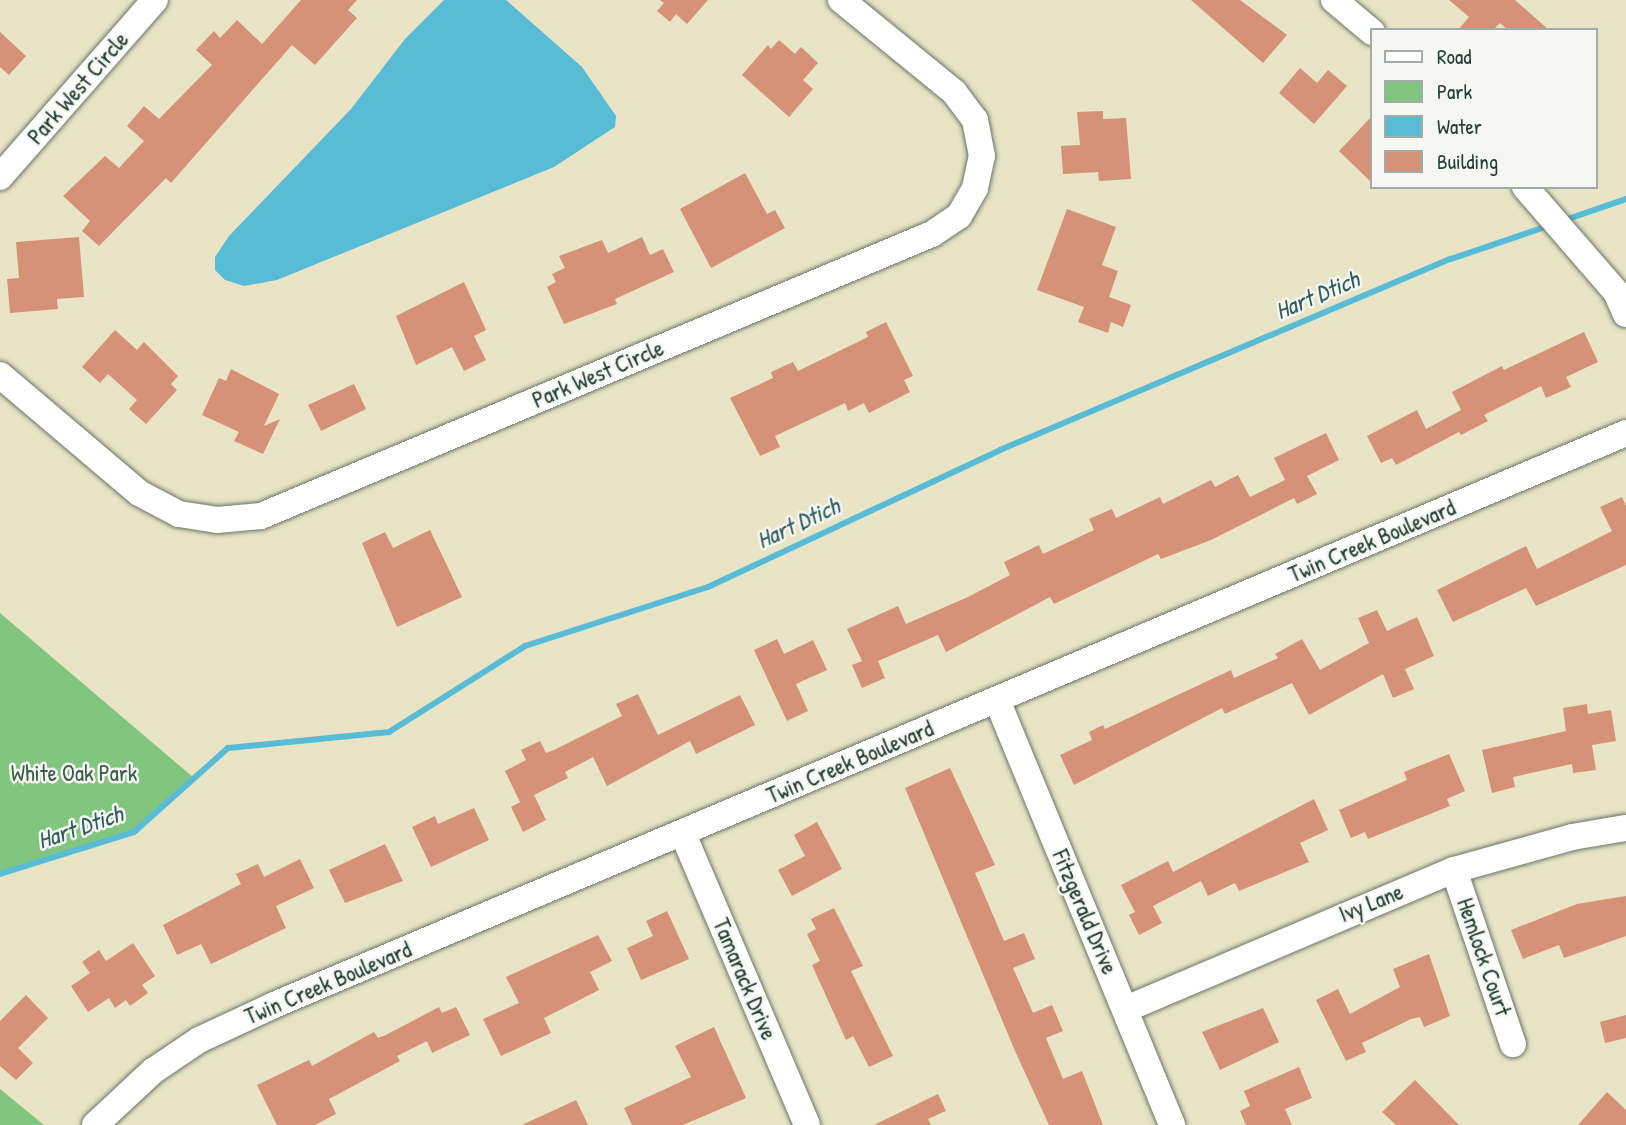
<!DOCTYPE html>
<style>
body{margin:0}
#map{position:relative;width:1626px;height:1125px;overflow:hidden;background:#e8e4c5;font-family:"Patrick Hand",sans-serif}
div>[style]{position:absolute}
[style*='--x']{left:calc(var(--x)*1px);top:calc(var(--y)*1px);width:calc(var(--w)*1px);rotate:calc(var(--a)*1deg)}
.green>*{inset:0;background:#81c57f}
.water>*{inset:0;background:#59bcd7}
.stream>*{height:6px;margin:-3px;padding:0 3px;transform-origin:3px;border-radius:3px;background:#59bcd7}
.building>*{inset:0;background:#d69277}
.roads{filter:drop-shadow(0 0 2px #657767) drop-shadow(0 0 2px #657767)}
.minor>*{height:26px;margin:-13px;padding:0 13px;transform-origin:13px;border-radius:13px;background:#fff}
span{translate:-50% -50%;white-space:nowrap;text-align:center;line-height:1.15;-webkit-text-stroke:5px #f6f6f2;paint-order:stroke}
.street-label{font-size:23px;color:#1f3d34}
.park-label{font-size:23px;color:#385f47}
.water-label{font-size:24px;color:#2e5d5d;font-style:italic}
.legend{position:absolute;left:1370px;top:28px;width:228px;height:161px;box-sizing:border-box;background:#f6f6f2;border:2px solid #a0aca6;margin:0;padding:9px 12px;list-style:none;font-size:21px;color:#1f3d34}
.legend li{display:flex;align-items:center;gap:14px;height:35px}
.legend b{width:35px;border:2px solid #a0aca6}
</style>
<div id="map">
<div class="green">
<i style="clip-path:polygon(0 613px,194px 778px,134px 832px,0 874px)"></i>
<i style="clip-path:polygon(0 1089px,44px 1125px,0 1125px)"></i>
</div>
<div class="water">
<i style="clip-path:polygon(444px 0,506px 0,582px 67px,616px 116px,615px 127px,554px 167px,277px 280px,244px 286px,225px 280px,215px 270px,215px 257px,229px 236px,351px 109px,405px 39px)"></i>
</div>
<div class="stream">
<i style="--x:1562;--y:221;--w:68;--a:-19"></i>
<i style="--x:0;--y:874;--w:140;--a:-17.4"></i>
<i style="--x:134;--y:832;--w:126;--a:-41.8"></i>
<i style="--x:228;--y:748;--w:162;--a:-5.7"></i>
<i style="--x:389;--y:732;--w:161;--a:-32.3"></i>
<i style="--x:525;--y:646;--w:192;--a:-17.9"></i>
<i style="--x:708;--y:587;--w:323;--a:-25.1"></i>
<i style="--x:1000;--y:450;--w:490;--a:-23"></i>
<i style="--x:1451;--y:259;--w:102;--a:-18.8"></i>
</div>
<div class="building">
<i style="clip-path:polygon(301px 0,357px 0,348px 10px,357px 18px,315px 65px,292px 45px,171px 183px,166px 178px,99px 246px,82px 231px,90px 221px,63px 196px,105px 156px,119px 168px,144px 141px,127px 126px,144px 106px,159px 119px,212px 65px,196px 50px,214px 31px,220px 38px,237px 20px,262px 44px)"></i>
<i style="clip-path:polygon(660px 0,708px 0,687px 24px,676px 14px,670px 22px,657px 11px,664px 3px)"></i>
<i style="clip-path:polygon(1191px 0,1240px 0,1287px 35px,1263px 63px)"></i>
<i style="clip-path:polygon(1449px 0,1515px 0,1549px 30px,1508px 30px,1500px 23px,1493px 30px,1458px 30px,1469px 17px)"></i>
<i style="clip-path:polygon(0 32px,26px 56px,9px 75px,0 67px)"></i>
<i style="clip-path:polygon(779px 40px,795px 54px,801px 47px,818px 63px,803px 80px,813px 89px,789px 117px,742px 75px,768px 45px,771px 49px)"></i>
<i style="clip-path:polygon(1300px 68px,1317px 83px,1328px 70px,1347px 86px,1314px 124px,1279px 93px)"></i>
<i style="clip-path:polygon(1103px 111px,1103px 119px,1126px 118px,1131px 179px,1099px 181px,1098px 172px,1063px 174px,1061px 146px,1080px 145px,1077px 112px)"></i>
<i style="clip-path:polygon(1372px 116px,1372px 183px,1339px 151px)"></i>
<i style="clip-path:polygon(745px 173px,767px 214px,775px 210px,785px 228px,711px 268px,680px 209px)"></i>
<i style="clip-path:polygon(1067px 209px,1116px 227px,1102px 265px,1118px 271px,1109px 297px,1131px 305px,1123px 327px,1111px 322px,1108px 333px,1078px 322px,1084px 307px,1037px 290px)"></i>
<i style="clip-path:polygon(79px 237px,84px 297px,57px 299px,58px 309px,10px 313px,7px 279px,19px 278px,16px 242px)"></i>
<i style="clip-path:polygon(642px 237px,650px 255px,663px 249px,674px 272px,615px 299px,617px 304px,564px 324px,547px 287px,556px 282px,552px 274px,565px 268px,559px 256px,602px 240px,608px 253px)"></i>
<i style="clip-path:polygon(464px 282px,486px 330px,474px 336px,486px 360px,464px 371px,452px 347px,416px 365px,396px 316px)"></i>
<i style="clip-path:polygon(886px 322px,913px 376px,904px 380px,910px 392px,869px 413px,864px 403px,848px 411px,845px 403px,775px 436px,780px 447px,760px 456px,730px 398px,773px 378px,771px 372px,793px 362px,798px 371px,868px 337px,866px 332px)"></i>
<i style="clip-path:polygon(115px 330px,137px 350px,144px 342px,178px 376px,171px 384px,177px 390px,146px 424px,129px 409px,137px 400px,108px 374px,100px 383px,82px 367px)"></i>
<i style="clip-path:polygon(1584px 332px,1598px 362px,1566px 377px,1571px 387px,1546px 398px,1541px 386px,1484px 415px,1488px 421px,1461px 435px,1459px 432px,1396px 465px,1392px 458px,1381px 463px,1367px 436px,1417px 410px,1426px 429px,1461px 410px,1452px 392px,1502px 366px,1504px 370px)"></i>
<i style="clip-path:polygon(231px 369px,279px 394px,264px 426px,280px 419px,263px 454px,234px 441px,239px 432px,202px 415px,219px 378px,226px 381px)"></i>
<i style="clip-path:polygon(354px 384px,366px 409px,321px 431px,308px 405px)"></i>
<i style="clip-path:polygon(1326px 433px,1339px 460px,1307px 476px,1317px 494px,1297px 504px,1294px 498px,1211px 540px,1161px 559px,1158px 554px,1054px 604px,1050px 597px,946px 652px,938px 635px,878px 661px,885px 678px,862px 688px,852px 665px,862px 661px,847px 629px,898px 606px,906px 624px,968px 597px,1010px 575px,1004px 562px,1039px 545px,1043px 554px,1094px 530px,1089px 519px,1112px 509px,1116px 518px,1160px 497px,1163px 504px,1211px 480px,1215px 487px,1238px 475px,1250px 497px,1285px 480px,1274px 458px)"></i>
<i style="clip-path:polygon(1622px 497px,1626px 506px,1626px 565px,1536px 606px,1526px 588px,1453px 622px,1437px 590px,1526px 546px,1537px 569px,1612px 531px,1600px 507px)"></i>
<i style="clip-path:polygon(430px 530px,462px 597px,397px 627px,362px 543px,385px 532px,393px 548px)"></i>
<i style="clip-path:polygon(1377px 610px,1387px 631px,1417px 617px,1434px 656px,1405px 669px,1414px 689px,1393px 698px,1383px 674px,1309px 715px,1292px 683px,1225px 714px,1222px 708px,1074px 785px,1060px 755px,1092px 740px,1089px 732px,1103px 725px,1105px 729px,1231px 670px,1234px 678px,1278px 658px,1275px 654px,1302px 639px,1320px 670px,1369px 643px,1358px 618px)"></i>
<i style="clip-path:polygon(777px 639px,784px 654px,813px 640px,827px 670px,796px 684px,808px 711px,787px 721px,754px 650px)"></i>
<i style="clip-path:polygon(638px 694px,658px 735px,740px 695px,755px 725px,696px 754px,690px 741px,607px 786px,593px 757px,565px 772px,568px 778px,534px 795px,546px 820px,523px 832px,511px 807px,520px 802px,505px 771px,526px 760px,521px 750px,540px 741px,546px 753px,554px 750px,622px 716px,616px 704px)"></i>
<i style="clip-path:polygon(1587px 704px,1588px 714px,1611px 710px,1616px 741px,1592px 745px,1596px 770px,1573px 773px,1572px 764px,1513px 777px,1515px 787px,1492px 793px,1482px 750px,1566px 731px,1563px 708px)"></i>
<i style="clip-path:polygon(1449px 754px,1465px 791px,1447px 799px,1450px 806px,1368px 839px,1365px 832px,1351px 838px,1339px 810px,1407px 780px,1404px 772px)"></i>
<i style="clip-path:polygon(950px 768px,995px 865px,975px 873px,1004px 941px,1024px 933px,1035px 959px,1013px 968px,1033px 1013px,1052px 1005px,1063px 1031px,1046px 1038px,1063px 1079px,1082px 1071px,1103px 1125px,1049px 1125px,1015px 1051px,905px 788px)"></i>
<i style="clip-path:polygon(1314px 799px,1328px 830px,1300px 843px,1309px 862px,1239px 891px,1235px 883px,1208px 896px,1201px 881px,1153px 906px,1162px 923px,1139px 935px,1129px 915px,1135px 912px,1121px 885px,1168px 861px,1173px 872px)"></i>
<i style="clip-path:polygon(474px 808px,489px 840px,431px 867px,412px 827px,435px 816px,438px 824px)"></i>
<i style="clip-path:polygon(817px 822px,842px 869px,792px 896px,778px 870px,805px 856px,794px 835px)"></i>
<i style="clip-path:polygon(385px 844px,403px 881px,345px 903px,329px 870px)"></i>
<i style="clip-path:polygon(300px 859px,314px 888px,276px 906px,286px 928px,211px 964px,201px 944px,177px 955px,163px 925px,241px 884px,236px 874px,258px 864px,264px 877px)"></i>
<i style="clip-path:polygon(1626px 896px,1626px 936px,1564px 958px,1559px 945px,1523px 959px,1511px 930px,1577px 904px)"></i>
<i style="clip-path:polygon(834px 908px,863px 966px,851px 971px,893px 1056px,869px 1067px,853px 1036px,846px 1040px,812px 965px,820px 961px,807px 934px,816px 929px,811px 919px)"></i>
<i style="clip-path:polygon(667px 911px,689px 959px,641px 980px,627px 948px,653px 936px,646px 921px)"></i>
<i style="clip-path:polygon(598px 935px,612px 961px,590px 972px,599px 990px,544px 1018px,551px 1033px,501px 1056px,483px 1019px,519px 1003px,506px 977px)"></i>
<i style="clip-path:polygon(133px 943px,155px 976px,142px 985px,148px 993px,130px 1006px,126px 1000px,115px 1008px,109px 998px,88px 1012px,71px 986px,90px 973px,82px 962px,99px 950px,106px 961px)"></i>
<i style="clip-path:polygon(1429px 954px,1450px 1016px,1424px 1027px,1420px 1017px,1411px 1019px,1362px 1043px,1366px 1052px,1346px 1061px,1316px 1000px,1338px 989px,1350px 1014px,1400px 987px,1393px 969px)"></i>
<i style="clip-path:polygon(26px 995px,48px 1018px,18px 1048px,33px 1063px,16px 1080px,0 1066px,0 1021px)"></i>
<i style="clip-path:polygon(439px 1007px,442px 1013px,456px 1007px,470px 1035px,432px 1053px,427px 1041px,397px 1056px,400px 1061px,329px 1099px,336px 1114px,315px 1125px,277px 1125px,257px 1085px,309px 1060px,312px 1066px,374px 1032px,378px 1038px,386px 1035px)"></i>
<i style="clip-path:polygon(1263px 1008px,1279px 1042px,1220px 1070px,1202px 1032px)"></i>
<i style="clip-path:polygon(1626px 1015px,1626px 1038px,1605px 1043px,1600px 1022px)"></i>
<i style="clip-path:polygon(714px 1027px,746px 1098px,683px 1125px,632px 1125px,624px 1108px,691px 1077px,675px 1046px)"></i>
<i style="clip-path:polygon(1299px 1067px,1312px 1098px,1285px 1109px,1292px 1125px,1246px 1125px,1240px 1111px,1250px 1106px,1244px 1091px)"></i>
<i style="clip-path:polygon(1415px 1080px,1459px 1125px,1396px 1125px,1382px 1112px)"></i>
<i style="clip-path:polygon(1607px 1092px,1626px 1110px,1626px 1125px,1578px 1125px)"></i>
<i style="clip-path:polygon(938px 1094px,946px 1111px,928px 1119px,931px 1125px,874px 1125px)"></i>
<i style="clip-path:polygon(576px 1100px,588px 1125px,522px 1125px)"></i>
</div>
<div class="roads">
<div class="minor">
<i style="--x:1334;--y:0;--w:50;--a:40.1"></i>
<i style="--x:0;--y:177;--w:235;--a:-48.8"></i>
<i style="--x:1525;--y:187;--w:139;--a:49.1"></i>
<i style="--x:1616;--y:292;--w:24;--a:66"></i>
<i style="--x:0;--y:375;--w:182;--a:40.3"></i>
<i style="--x:139;--y:493;--w:45;--a:27.7"></i>
<i style="--x:179;--y:514;--w:38;--a:9"></i>
<i style="--x:217;--y:520;--w:44;--a:-5.2"></i>
<i style="--x:261;--y:516;--w:728;--a:-22.8"></i>
<i style="--x:932;--y:234;--w:32;--a:-34"></i>
<i style="--x:959;--y:216;--w:32;--a:-60"></i>
<i style="--x:975;--y:188;--w:33;--a:-78"></i>
<i style="--x:982;--y:156;--w:37;--a:-101"></i>
<i style="--x:975;--y:120;--w:35;--a:-127"></i>
<i style="--x:954;--y:92;--w:146;--a:-140.8"></i>
<i style="--x:997;--y:700;--w:460;--a:67.6"></i>
<i style="--x:683;--y:834;--w:316;--a:66.9"></i>
<i style="--x:1454;--y:870;--w:184;--a:71.3"></i>
<i style="--x:1126;--y:1009;--w:356;--a:-23"></i>
<i style="--x:1454;--y:870;--w:123;--a:-15.6"></i>
<i style="--x:1572;--y:837;--w:55;--a:-9.5"></i>
<i style="--x:95;--y:1125;--w:79;--a:-43"></i>
<i style="--x:153;--y:1071;--w:55;--a:-34"></i>
<i style="--x:199;--y:1040;--w:83;--a:-25"></i>
<i style="--x:274;--y:1005;--w:1468;--a:-22.93"></i>
</div>
</div>
<div class="street-label">
<span style="left:78px;top:88px;rotate:-49deg">Park West Circle</span>
<span style="left:598px;top:374px;rotate:-23deg">Park West Circle</span>
<span style="left:1372px;top:541px;rotate:-23deg">Twin Creek Boulevard</span>
<span style="left:850px;top:762px;rotate:-23deg">Twin Creek Boulevard</span>
<span style="left:1371px;top:903px;rotate:-22deg">Ivy Lane</span>
<span style="left:1085px;top:912px;rotate:67deg">Fitzgerald Drive</span>
<span style="left:1484px;top:957px;rotate:71deg">Hemlock Court</span>
<span style="left:745px;top:979px;rotate:67deg">Tamarack Drive</span>
<span style="left:328px;top:983px;rotate:-23deg">Twin Creek Boulevard</span>
</div>
<div class="park-label">
<span style="left:74px;top:773px">White Oak Park</span>
</div>
<div class="water-label">
<span style="left:1317px;top:295px;rotate:-23deg">Hart Dtich</span>
<span style="left:798px;top:523px;rotate:-25deg">Hart Dtich</span>
<span style="left:80px;top:827px;rotate:-19deg">Hart Dtich</span>
</div>
<ul class="legend">
<li><b style="height:9px;background:#fff"></b>Road</li>
<li><b style="height:19px;background:#81c57f"></b>Park</li>
<li><b style="height:19px;background:#59bcd7"></b>Water</li>
<li><b style="height:19px;background:#d69277"></b>Building</li>
</ul>
</div>
